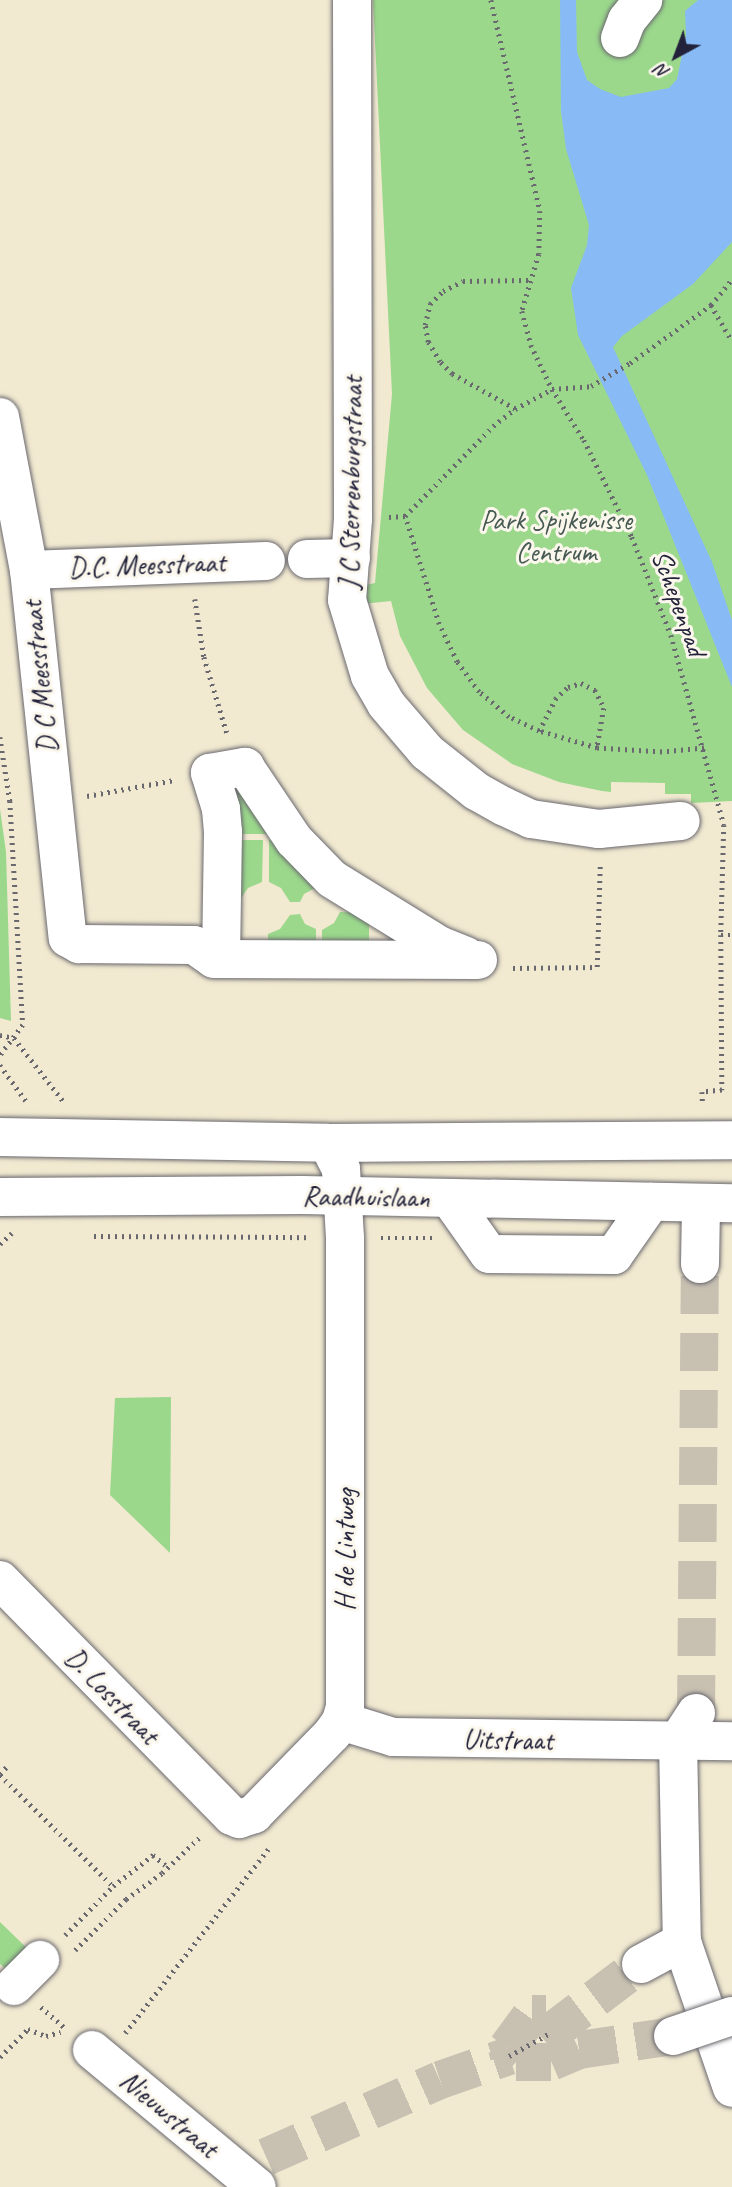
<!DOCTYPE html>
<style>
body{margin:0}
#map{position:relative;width:732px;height:2187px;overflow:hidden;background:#f1e9d0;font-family:Caveat,sans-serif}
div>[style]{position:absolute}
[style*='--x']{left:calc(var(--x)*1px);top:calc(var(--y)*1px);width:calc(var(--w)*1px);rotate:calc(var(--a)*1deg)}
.green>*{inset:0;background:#9bd88c}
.water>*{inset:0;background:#88bbf5}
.minor-tunnel>*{height:38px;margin-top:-19px;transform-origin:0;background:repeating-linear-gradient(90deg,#c8c1b2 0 38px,transparent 0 57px)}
.path>*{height:4.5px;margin-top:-2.25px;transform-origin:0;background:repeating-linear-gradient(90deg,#6a686f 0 2px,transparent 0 7px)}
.roads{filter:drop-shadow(0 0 2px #6a686f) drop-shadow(0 0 2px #6a686f)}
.minor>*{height:38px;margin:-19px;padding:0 19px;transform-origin:19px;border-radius:19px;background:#fff}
.bridges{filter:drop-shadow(0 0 2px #6a686f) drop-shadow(0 0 2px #6a686f)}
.minor-bridge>*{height:38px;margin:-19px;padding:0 19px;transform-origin:19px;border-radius:19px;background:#fff}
span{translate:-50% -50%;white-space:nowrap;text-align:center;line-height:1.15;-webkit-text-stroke:6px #fbf7ec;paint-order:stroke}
.street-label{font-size:28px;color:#22223b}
.park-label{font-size:28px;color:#465953}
.north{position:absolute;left:641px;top:21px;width:70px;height:70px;-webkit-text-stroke:5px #fbf7ec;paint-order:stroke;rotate:221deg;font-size:19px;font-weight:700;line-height:28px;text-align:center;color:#22223b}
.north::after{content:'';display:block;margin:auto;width:24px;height:32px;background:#22223b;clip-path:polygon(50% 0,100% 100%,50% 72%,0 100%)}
</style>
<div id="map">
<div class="green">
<i style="clip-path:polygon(373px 0,732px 0,732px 801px,691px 803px,691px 794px,665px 794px,665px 783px,611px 782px,611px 792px,602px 791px,559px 782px,512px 764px,463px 730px,427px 688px,400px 636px,391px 601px,362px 604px,362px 586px,375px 583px,392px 394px)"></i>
<i style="clip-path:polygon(246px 777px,284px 834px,228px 834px,219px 786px)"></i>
<i style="clip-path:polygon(0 809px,6px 852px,11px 1021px,0 1018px)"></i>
<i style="clip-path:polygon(228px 840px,263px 840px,262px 882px,248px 888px,241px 898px)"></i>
<i style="clip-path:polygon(269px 840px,288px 840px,315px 888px,304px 894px,300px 902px,290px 902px,281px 888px,269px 882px)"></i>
<i style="clip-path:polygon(340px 912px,369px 913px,369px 956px,322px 956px,322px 930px,334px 923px)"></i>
<i style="clip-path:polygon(300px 914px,305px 924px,316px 929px,316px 955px,268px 955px,268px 934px,280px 929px,290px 915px)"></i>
<i style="clip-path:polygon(171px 1397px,170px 1553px,110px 1495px,115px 1398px)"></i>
<i style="clip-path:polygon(0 1922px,36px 1957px,16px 1977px,0 1964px)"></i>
</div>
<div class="water">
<i style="clip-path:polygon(560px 0,576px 0,577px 52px,587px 80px,600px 89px,621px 97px,669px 88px,677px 79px,686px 35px,685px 11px,698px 0,732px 0,732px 242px,693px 284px,622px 336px,613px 347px,712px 562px,732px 620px,732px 687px,647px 475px,578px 335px,571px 288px,587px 245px,589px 225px,566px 149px,561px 111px)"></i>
</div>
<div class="minor-tunnel">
<i style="--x:696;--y:1713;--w:449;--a:-89.5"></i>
<i style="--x:532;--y:2014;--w:14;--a:0"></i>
<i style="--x:546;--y:2014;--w:49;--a:47.5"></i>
<i style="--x:579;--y:2050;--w:30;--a:157"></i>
<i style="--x:551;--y:2062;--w:35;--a:180"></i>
<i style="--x:516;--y:2062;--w:9;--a:-139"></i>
<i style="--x:509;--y:2056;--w:8;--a:-104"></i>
<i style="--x:507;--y:2048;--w:42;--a:-53.7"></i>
<i style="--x:550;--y:2033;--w:114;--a:-37.2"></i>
<i style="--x:579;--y:2050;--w:95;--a:-8.5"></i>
<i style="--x:266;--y:2157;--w:190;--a:-23.9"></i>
<i style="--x:440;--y:2080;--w:73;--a:-19.2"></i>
</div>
<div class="path">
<i style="--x:491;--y:0;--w:217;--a:76.9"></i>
<i style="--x:540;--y:211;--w:43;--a:91.3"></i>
<i style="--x:539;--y:254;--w:59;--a:106.6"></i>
<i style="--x:522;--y:311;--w:35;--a:75"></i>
<i style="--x:531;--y:345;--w:49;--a:64.5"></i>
<i style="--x:552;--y:389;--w:60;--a:57.9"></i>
<i style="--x:584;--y:440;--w:108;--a:63.7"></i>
<i style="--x:632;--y:537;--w:105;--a:68.3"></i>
<i style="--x:671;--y:635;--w:197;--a:74.4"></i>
<i style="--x:724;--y:825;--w:110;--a:91.6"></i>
<i style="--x:721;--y:935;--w:155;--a:89.6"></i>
<i style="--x:722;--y:1090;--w:20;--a:174"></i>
<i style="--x:702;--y:1092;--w:13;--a:86"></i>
<i style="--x:711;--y:305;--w:42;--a:59.7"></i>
<i style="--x:515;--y:409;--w:72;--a:-150.9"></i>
<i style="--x:452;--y:374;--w:17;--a:-135"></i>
<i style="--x:440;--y:362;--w:23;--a:-121"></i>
<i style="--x:428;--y:342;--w:17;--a:-100"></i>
<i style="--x:425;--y:325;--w:22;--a:-77"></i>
<i style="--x:430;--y:304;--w:18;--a:-45"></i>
<i style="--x:443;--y:291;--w:22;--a:-27"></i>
<i style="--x:463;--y:281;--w:67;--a:-0.9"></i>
<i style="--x:389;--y:517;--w:16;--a:-4"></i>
<i style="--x:195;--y:599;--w:59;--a:81.2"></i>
<i style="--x:204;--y:657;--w:79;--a:73.2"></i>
<i style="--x:539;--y:731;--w:36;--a:-63"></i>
<i style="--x:555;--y:699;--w:18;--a:-43"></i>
<i style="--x:568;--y:687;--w:14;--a:-17"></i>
<i style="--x:581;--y:683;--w:16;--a:27"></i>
<i style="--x:595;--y:690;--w:20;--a:63"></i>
<i style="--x:604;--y:708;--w:41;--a:99.9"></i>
<i style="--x:0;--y:737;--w:65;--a:81.1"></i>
<i style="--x:10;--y:801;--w:224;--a:86.7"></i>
<i style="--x:23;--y:1025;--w:38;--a:127"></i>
<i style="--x:704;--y:748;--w:42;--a:174.6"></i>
<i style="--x:662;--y:752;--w:65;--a:-176.5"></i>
<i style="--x:597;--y:748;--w:60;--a:-163.7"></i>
<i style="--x:539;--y:731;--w:33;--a:-155"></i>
<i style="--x:509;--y:717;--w:39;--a:-140"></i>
<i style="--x:479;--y:692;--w:37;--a:-126"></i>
<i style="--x:457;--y:662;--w:42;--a:-115.3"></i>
<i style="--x:439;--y:624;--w:113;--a:-107.5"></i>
<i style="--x:405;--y:516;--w:126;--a:-45.6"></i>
<i style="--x:493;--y:426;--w:28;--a:-38"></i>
<i style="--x:515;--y:409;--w:42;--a:-28.4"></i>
<i style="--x:552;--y:389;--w:39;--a:-4"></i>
<i style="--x:591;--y:386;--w:45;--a:-30.5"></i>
<i style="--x:630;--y:363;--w:100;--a:-35.6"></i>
<i style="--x:711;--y:305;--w:33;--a:-51"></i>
<i style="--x:87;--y:796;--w:89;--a:-10.3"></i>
<i style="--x:721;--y:935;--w:11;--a:0"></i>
<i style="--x:513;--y:968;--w:84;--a:-0.7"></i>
<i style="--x:597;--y:967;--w:103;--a:-88.3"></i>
<i style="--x:0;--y:1035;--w:14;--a:12"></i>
<i style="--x:14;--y:1038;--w:81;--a:52"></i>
<i style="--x:0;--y:1065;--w:44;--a:54.2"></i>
<i style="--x:94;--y:1236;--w:215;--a:0.3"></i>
<i style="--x:381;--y:1238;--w:54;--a:0"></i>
<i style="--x:0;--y:1244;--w:16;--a:-43"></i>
<i style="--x:0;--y:1774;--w:12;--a:-48"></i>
<i style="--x:0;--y:1775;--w:158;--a:44.5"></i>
<i style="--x:65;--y:1935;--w:69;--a:-45.6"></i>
<i style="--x:113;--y:1886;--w:51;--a:-37.8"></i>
<i style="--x:153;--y:1855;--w:21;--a:39"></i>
<i style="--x:75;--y:1950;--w:72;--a:-45"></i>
<i style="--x:126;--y:1899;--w:44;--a:-35.8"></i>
<i style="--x:162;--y:1873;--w:54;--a:-43.5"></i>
<i style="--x:41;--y:2007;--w:33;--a:41"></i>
<i style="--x:125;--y:2033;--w:233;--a:-52.1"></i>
<i style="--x:509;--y:2056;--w:47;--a:-29.3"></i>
<i style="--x:0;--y:2057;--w:40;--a:-45"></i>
<i style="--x:28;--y:2029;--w:19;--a:21"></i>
<i style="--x:46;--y:2036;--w:15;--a:-16"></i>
</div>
<div class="roads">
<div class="minor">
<i style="--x:352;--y:0;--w:519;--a:89.89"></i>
<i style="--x:353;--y:519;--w:81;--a:94.2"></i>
<i style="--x:347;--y:600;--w:79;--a:73.2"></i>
<i style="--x:370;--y:676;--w:32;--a:60"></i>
<i style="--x:386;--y:704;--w:63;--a:49.5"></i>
<i style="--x:427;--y:752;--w:63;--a:38.5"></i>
<i style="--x:476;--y:791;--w:31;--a:29"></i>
<i style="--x:503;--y:806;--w:31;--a:25"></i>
<i style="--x:531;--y:819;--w:69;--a:8.4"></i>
<i style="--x:599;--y:829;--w:82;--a:-5.6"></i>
<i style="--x:620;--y:38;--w:19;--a:-69"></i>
<i style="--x:627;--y:20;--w:26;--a:-51"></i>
<i style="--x:0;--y:417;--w:156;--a:79.3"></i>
<i style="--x:29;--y:570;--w:370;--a:84"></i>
<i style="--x:68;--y:938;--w:13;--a:29"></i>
<i style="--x:79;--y:944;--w:115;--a:0.5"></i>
<i style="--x:194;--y:945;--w:24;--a:35"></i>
<i style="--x:214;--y:959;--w:264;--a:0.2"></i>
<i style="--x:307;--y:559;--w:44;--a:-1.3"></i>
<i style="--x:29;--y:570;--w:237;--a:-2.2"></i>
<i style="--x:221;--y:959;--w:127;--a:-89.1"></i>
<i style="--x:223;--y:832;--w:23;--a:-95"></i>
<i style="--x:221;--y:809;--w:38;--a:-107"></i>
<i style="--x:210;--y:773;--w:36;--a:-10"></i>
<i style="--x:245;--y:767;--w:88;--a:56.1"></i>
<i style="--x:294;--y:840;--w:54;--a:45.7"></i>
<i style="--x:332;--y:879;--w:126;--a:31.7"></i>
<i style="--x:439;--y:945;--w:29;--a:22"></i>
<i style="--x:0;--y:1137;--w:328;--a:1"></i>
<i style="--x:328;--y:1143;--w:404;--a:-0.4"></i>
<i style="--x:0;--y:1197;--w:302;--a:-0.4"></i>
<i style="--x:302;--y:1195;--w:430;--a:1.1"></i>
<i style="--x:450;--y:1199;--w:67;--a:54.7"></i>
<i style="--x:489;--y:1254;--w:125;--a:0.5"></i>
<i style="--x:614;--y:1255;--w:65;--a:-55.1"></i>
<i style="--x:700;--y:1264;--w:60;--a:-89"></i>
<i style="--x:0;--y:1580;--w:331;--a:45.5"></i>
<i style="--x:232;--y:1816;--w:8;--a:23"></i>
<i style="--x:239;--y:1819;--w:16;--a:-18"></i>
<i style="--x:254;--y:1814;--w:112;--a:-45.7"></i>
<i style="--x:332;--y:1734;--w:16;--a:-55"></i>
<i style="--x:341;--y:1721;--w:15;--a:-74"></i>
<i style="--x:345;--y:1707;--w:469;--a:-90"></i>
<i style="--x:345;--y:1238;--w:69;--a:-93.3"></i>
<i style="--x:341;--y:1169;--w:29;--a:-117"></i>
<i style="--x:696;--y:1713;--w:33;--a:123"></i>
<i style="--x:678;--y:1741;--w:201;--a:88.9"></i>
<i style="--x:682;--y:1942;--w:154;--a:71.1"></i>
<i style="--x:341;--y:1721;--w:54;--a:17.1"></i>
<i style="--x:393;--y:1737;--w:339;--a:0.7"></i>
<i style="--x:641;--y:1964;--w:47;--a:-28.2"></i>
<i style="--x:14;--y:1986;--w:37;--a:-45"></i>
<i style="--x:92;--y:2050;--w:214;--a:39.7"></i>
</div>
</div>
<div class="bridges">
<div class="minor-bridge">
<i style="--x:673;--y:2036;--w:62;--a:-18.7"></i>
</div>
</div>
<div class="street-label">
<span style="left:351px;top:483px;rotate:-89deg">J C Sterrenburgstraat</span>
<span style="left:147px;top:565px;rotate:-2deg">D.C. Meesstraat</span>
<span style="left:679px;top:603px;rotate:70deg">Schepenpad</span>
<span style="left:40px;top:677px;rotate:-96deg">D C Meesstraat</span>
<span style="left:366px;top:1197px;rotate:1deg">Raadhuislaan</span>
<span style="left:345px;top:1550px;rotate:-90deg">H de Lintweg</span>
<span style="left:112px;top:1696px;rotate:46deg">D. Losstraat</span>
<span style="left:508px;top:1740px;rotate:1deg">Uitstraat</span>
<span style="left:169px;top:2114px;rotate:40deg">Nieuwstraat</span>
</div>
<div class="park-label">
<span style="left:556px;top:536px">Park Spijkenisse<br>Centrum</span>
</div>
<div class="north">N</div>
</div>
